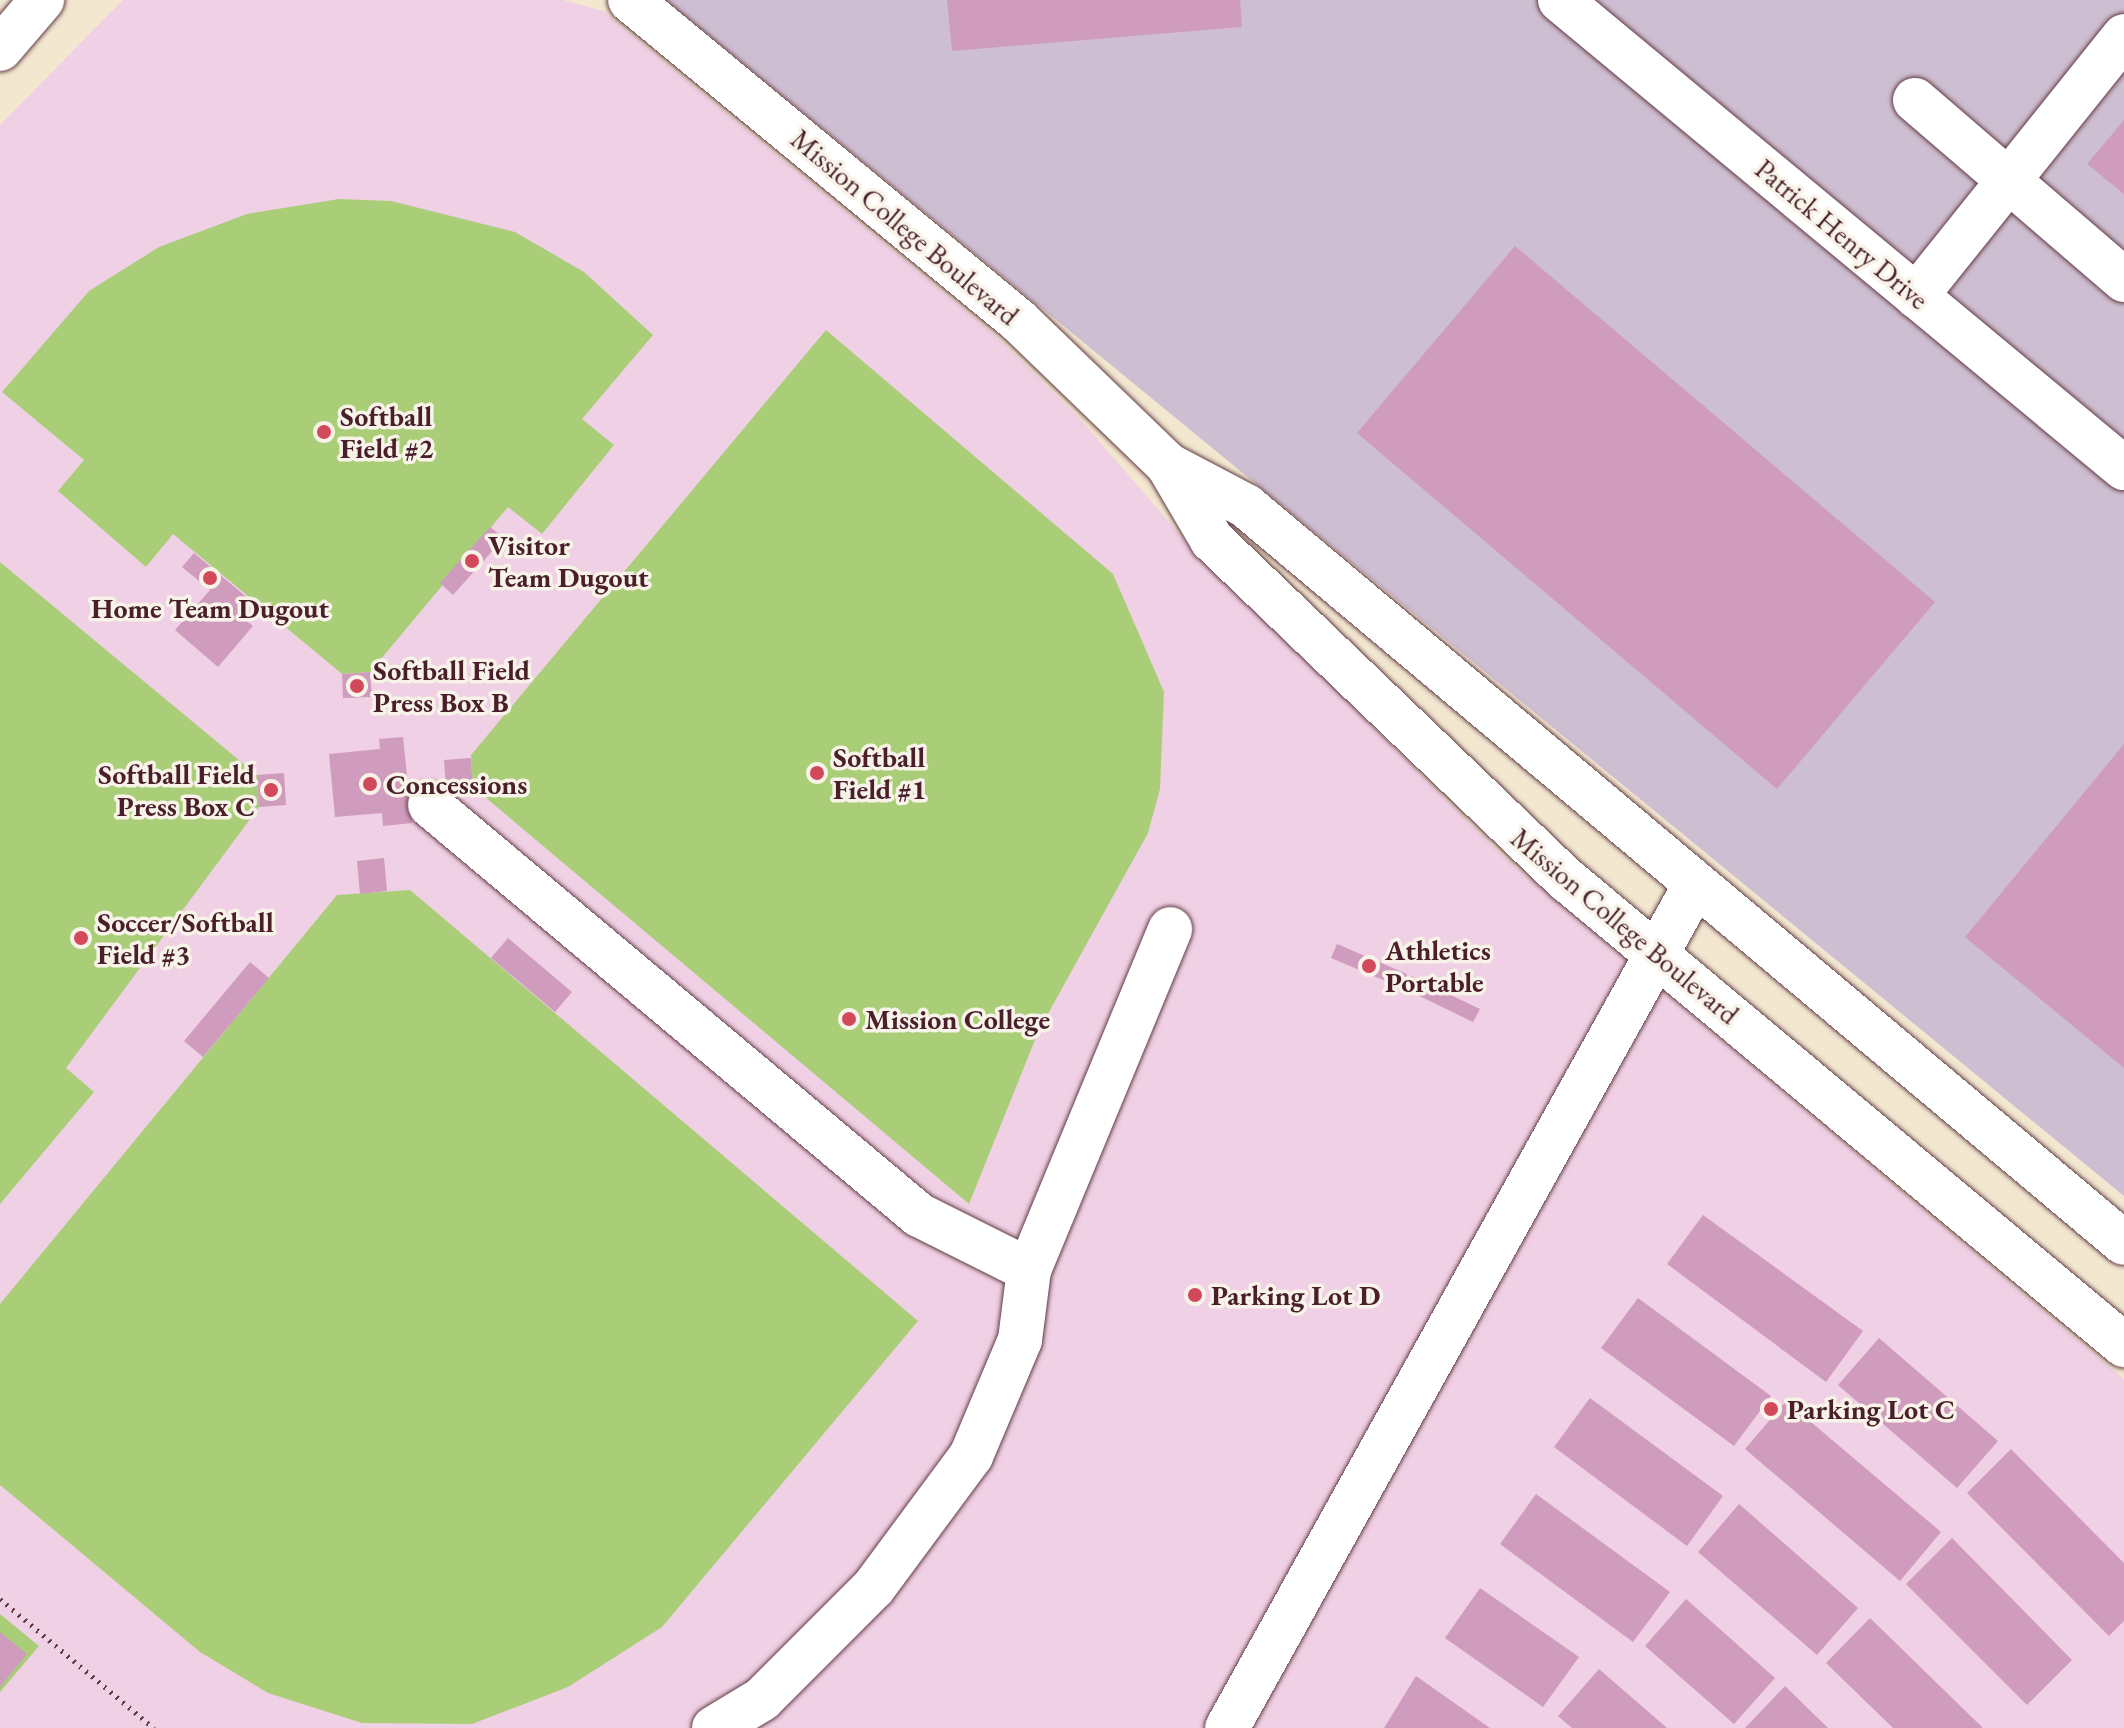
<!DOCTYPE html>
<style>
body{margin:0}
#map{position:relative;width:2124px;height:1728px;overflow:hidden;background:#f3e7d0;font-family:"EB Garamond",serif}
div>[style]{position:absolute}
[style*='--x']{left:calc(var(--x)*1px);top:calc(var(--y)*1px);width:calc(var(--w)*1px);rotate:calc(var(--a)*1deg)}
.built>*{inset:0;background:#f0d0e5}
.industrial>*{inset:0;background:#cebed2}
.green>*{inset:0;background:#aace78}
.building>*{inset:0;background:#cf9cbd}
.path>*{height:5px;margin-top:-2.5px;transform-origin:0;background:repeating-linear-gradient(90deg,#633d44 0 2px,transparent 0 8px)}
.roads{filter:drop-shadow(0 0 2px #633d44) drop-shadow(0 0 2px #633d44)}
.minor>*{height:44px;margin:-22px;padding:0 22px;transform-origin:22px;border-radius:22px;background:#fff}
.dots>*{width:22px;height:22px;translate:-50% -50%;box-sizing:border-box;border:4px solid #f7f3e8;border-radius:50%}
span{translate:-50% -50%;white-space:nowrap;text-align:center;line-height:1.15;-webkit-text-stroke:7px #f7f3e8;paint-order:stroke}
.street-label{font-size:28px;color:#4a1f2b}
.poi-label{font-size:28px;color:#4a1f2b;font-weight:700}
.left{translate:0 -50%;text-align:left}
.right{translate:-100% -50%;text-align:right}
</style>
<div id="map">
<div class="built">
<i style="clip-path:polygon(123px 0,563px 0,603px 11px,995px 335px,1080px 419px,1188px 544px,1501px 854px,2124px 1379px,2124px 1728px,0 1728px,0 125px)"></i>
</div>
<div class="industrial">
<i style="clip-path:polygon(666px 0,2124px 0,2124px 1196px)"></i>
</div>
<div class="green">
<i style="clip-path:polygon(339px 199px,391px 201px,515px 232px,584px 272px,653px 335px,582px 419px,614px 445px,542px 534px,508px 507px,370px 672px,342px 674px,173px 534px,146px 567px,58px 491px,84px 460px,2px 392px,89px 291px,159px 247px,247px 214px)"></i>
<i style="clip-path:polygon(826px 330px,1113px 574px,1164px 692px,1160px 789px,1148px 833px,1039px 1030px,969px 1204px,473px 787px,471px 755px)"></i>
<i style="clip-path:polygon(0 562px,257px 775px,259px 807px,66px 1068px,94px 1092px,0 1204px)"></i>
<i style="clip-path:polygon(410px 890px,918px 1321px,662px 1627px,568px 1687px,472px 1724px,362px 1723px,268px 1693px,200px 1652px,0 1485px,0 1304px,337px 895px)"></i>
<i style="clip-path:polygon(0 1614px,39px 1646px,0 1692px)"></i>
</div>
<div class="building">
<i style="clip-path:polygon(947px 0,1240px 0,1242px 27px,952px 51px)"></i>
<i style="clip-path:polygon(2124px 120px,2124px 194px,2087px 164px)"></i>
<i style="clip-path:polygon(1515px 246px,1935px 602px,1777px 789px,1357px 433px)"></i>
<i style="clip-path:polygon(490px 527px,504px 538px,453px 595px,440px 583px)"></i>
<i style="clip-path:polygon(194px 553px,250px 600px,238px 614px,253px 626px,218px 667px,175px 630px,210px 590px,182px 567px)"></i>
<i style="clip-path:polygon(370px 672px,372px 697px,343px 698px,342px 674px)"></i>
<i style="clip-path:polygon(403px 737px,412px 823px,383px 826px,382px 813px,335px 817px,329px 754px,380px 749px,379px 739px)"></i>
<i style="clip-path:polygon(2124px 744px,2124px 1068px,1965px 937px)"></i>
<i style="clip-path:polygon(471px 758px,473px 787px,446px 789px,444px 760px)"></i>
<i style="clip-path:polygon(284px 773px,286px 805px,259px 807px,257px 775px)"></i>
<i style="clip-path:polygon(384px 858px,387px 891px,360px 894px,357px 861px)"></i>
<i style="clip-path:polygon(508px 938px,572px 992px,555px 1012px,491px 958px)"></i>
<i style="clip-path:polygon(1337px 944px,1407px 974px,1402px 988px,1331px 958px)"></i>
<i style="clip-path:polygon(250px 962px,269px 978px,203px 1057px,184px 1041px)"></i>
<i style="clip-path:polygon(1411px 976px,1480px 1009px,1473px 1022px,1405px 989px)"></i>
<i style="clip-path:polygon(1703px 1215px,1863px 1331px,1826px 1382px,1667px 1264px)"></i>
<i style="clip-path:polygon(1638px 1298px,1771px 1396px,1734px 1446px,1601px 1348px)"></i>
<i style="clip-path:polygon(1879px 1338px,1998px 1441px,1957px 1488px,1838px 1385px)"></i>
<i style="clip-path:polygon(1590px 1398px,1723px 1496px,1687px 1546px,1554px 1447px)"></i>
<i style="clip-path:polygon(1786px 1401px,1941px 1532px,1900px 1581px,1745px 1449px)"></i>
<i style="clip-path:polygon(2011px 1449px,2124px 1563px,2124px 1621px,2109px 1636px,1967px 1493px)"></i>
<i style="clip-path:polygon(1536px 1494px,1670px 1592px,1633px 1642px,1500px 1544px)"></i>
<i style="clip-path:polygon(1739px 1504px,1858px 1608px,1817px 1655px,1698px 1552px)"></i>
<i style="clip-path:polygon(1952px 1538px,2072px 1660px,2027px 1705px,1906px 1584px)"></i>
<i style="clip-path:polygon(1480px 1588px,1579px 1657px,1543px 1707px,1445px 1638px)"></i>
<i style="clip-path:polygon(1686px 1599px,1775px 1678px,1734px 1724px,1645px 1646px)"></i>
<i style="clip-path:polygon(1870px 1618px,1983px 1728px,1893px 1728px,1826px 1663px)"></i>
<i style="clip-path:polygon(0 1632px,27px 1654px,0 1687px)"></i>
<i style="clip-path:polygon(1599px 1669px,1667px 1728px,1572px 1728px,1558px 1716px)"></i>
<i style="clip-path:polygon(1416px 1676px,1490px 1728px,1384px 1728px)"></i>
<i style="clip-path:polygon(1785px 1686px,1828px 1728px,1745px 1728px)"></i>
</div>
<div class="path">
<i style="--x:0;--y:1599;--w:201;--a:40"></i>
</div>
<div class="roads">
<div class="minor">
<i style="--x:630;--y:0;--w:504;--a:39.53"></i>
<i style="--x:1019;--y:321;--w:207;--a:44"></i>
<i style="--x:1168;--y:465;--w:87;--a:59.6"></i>
<i style="--x:1212;--y:540;--w:492;--a:43.8"></i>
<i style="--x:1567;--y:880;--w:726;--a:39.86"></i>
<i style="--x:1560;--y:0;--w:733;--a:39.69"></i>
<i style="--x:0;--y:49;--w:65;--a:-49.4"></i>
<i style="--x:1915;--y:100;--w:276;--a:40.7"></i>
<i style="--x:1916;--y:296;--w:333;--a:-51.3"></i>
<i style="--x:1168;--y:465;--w:88;--a:27.7"></i>
<i style="--x:1246;--y:506;--w:1146;--a:40.01"></i>
<i style="--x:430;--y:805;--w:638;--a:39.98"></i>
<i style="--x:919;--y:1215;--w:123;--a:26.6"></i>
<i style="--x:714;--y:1728;--w:56;--a:-31.1"></i>
<i style="--x:762;--y:1699;--w:158;--a:-45"></i>
<i style="--x:874;--y:1587;--w:163;--a:-53.5"></i>
<i style="--x:971;--y:1456;--w:126;--a:-67.1"></i>
<i style="--x:1020;--y:1340;--w:71;--a:-82.7"></i>
<i style="--x:1029;--y:1270;--w:369;--a:-67.5"></i>
<i style="--x:1227;--y:1728;--w:964;--a:-60.96"></i>
</div>
</div>
<div class="dots">
<i style="left:324px;top:432px;background:#d1495b"></i>
<i style="left:472px;top:561px;background:#d1495b"></i>
<i style="left:210px;top:578px;background:#d1495b"></i>
<i style="left:357px;top:686px;background:#d1495b"></i>
<i style="left:817px;top:773px;background:#d1495b"></i>
<i style="left:370px;top:784px;background:#d1495b"></i>
<i style="left:271px;top:790px;background:#d1495b"></i>
<i style="left:81px;top:938px;background:#d1495b"></i>
<i style="left:1369px;top:966px;background:#d1495b"></i>
<i style="left:849px;top:1019px;background:#d1495b"></i>
<i style="left:1195px;top:1295px;background:#d1495b"></i>
<i style="left:1771px;top:1409px;background:#d1495b"></i>
</div>
<div class="street-label">
<span style="left:905px;top:227px;rotate:40deg">Mission College Boulevard</span>
<span style="left:1842px;top:234px;rotate:40deg">Patrick Henry Drive</span>
<span style="left:1625px;top:926px;rotate:40deg">Mission College Boulevard</span>
</div>
<div class="poi-label">
<span class="left" style="left:340px;top:432px">Softball<br>Field #2</span>
<span class="left" style="left:488px;top:561px">Visitor<br>Team Dugout</span>
<span style="left:210px;top:608px">Home Team Dugout</span>
<span class="left" style="left:373px;top:686px">Softball Field<br>Press Box B</span>
<span class="left" style="left:833px;top:773px">Softball<br>Field #1</span>
<span class="right" style="left:255px;top:790px">Softball Field<br>Press Box C</span>
<span class="left" style="left:386px;top:784px">Concessions</span>
<span class="left" style="left:97px;top:938px">Soccer/Softball<br>Field #3</span>
<span class="left" style="left:1385px;top:966px">Athletics<br>Portable</span>
<span class="left" style="left:865px;top:1019px">Mission College</span>
<span class="left" style="left:1211px;top:1295px">Parking Lot D</span>
<span class="left" style="left:1787px;top:1409px">Parking Lot C</span>
</div>
</div>
